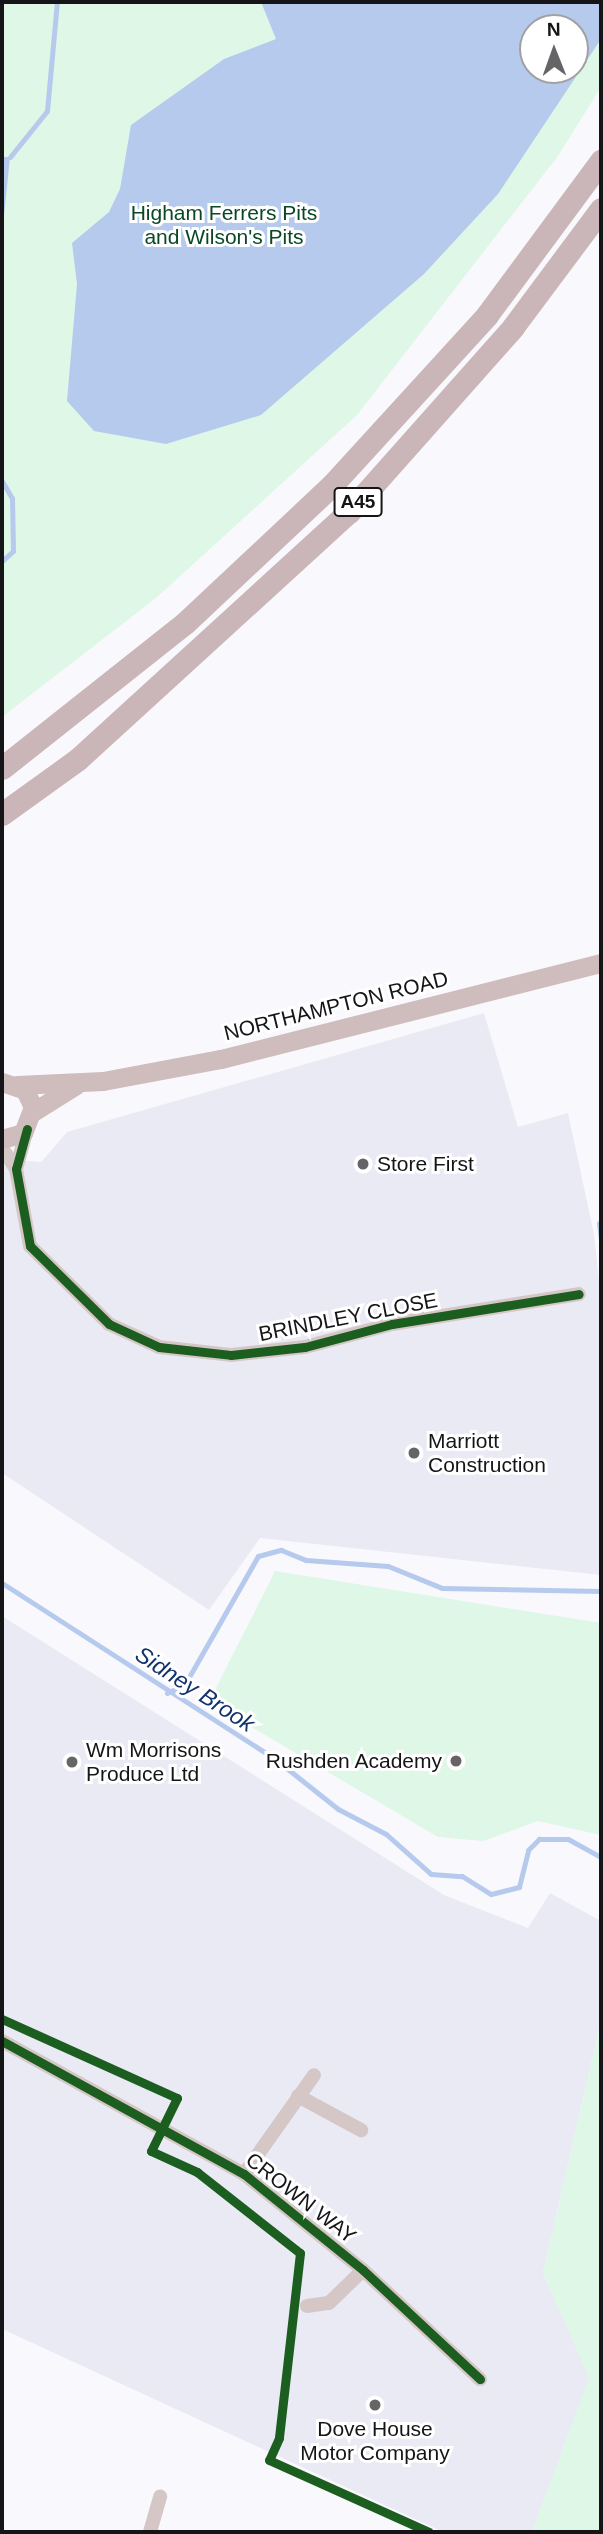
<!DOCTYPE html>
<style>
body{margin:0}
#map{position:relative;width:603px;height:2534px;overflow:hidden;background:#f9f9fd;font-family:Arial,sans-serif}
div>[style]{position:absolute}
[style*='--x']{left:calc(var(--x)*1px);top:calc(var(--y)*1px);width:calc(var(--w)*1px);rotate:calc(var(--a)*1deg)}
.built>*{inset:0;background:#eaeaf5}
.green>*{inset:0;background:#def7e6}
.water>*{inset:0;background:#b6caed}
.stream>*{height:5px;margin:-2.5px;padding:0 2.5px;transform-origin:2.5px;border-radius:2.5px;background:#b6caed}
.minor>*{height:14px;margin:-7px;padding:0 7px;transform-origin:7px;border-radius:7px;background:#d6c7c7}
.secondary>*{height:19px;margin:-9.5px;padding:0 9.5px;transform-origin:9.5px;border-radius:9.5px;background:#cebdbc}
.trunk>*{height:23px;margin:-11.5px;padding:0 11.5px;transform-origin:11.5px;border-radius:11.5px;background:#cab6b8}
.cycleway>*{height:9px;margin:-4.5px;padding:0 4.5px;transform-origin:4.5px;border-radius:4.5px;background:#1b5e20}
.dots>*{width:19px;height:19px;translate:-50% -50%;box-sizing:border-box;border:4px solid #fff;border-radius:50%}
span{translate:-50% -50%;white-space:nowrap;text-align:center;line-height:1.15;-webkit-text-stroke:6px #fff;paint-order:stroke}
.shield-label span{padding:2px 5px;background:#fff;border:2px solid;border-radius:5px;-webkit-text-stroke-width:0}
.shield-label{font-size:19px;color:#151518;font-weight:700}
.park-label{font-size:21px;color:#094725}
.street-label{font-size:21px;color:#151518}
.poi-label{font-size:21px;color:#151518}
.left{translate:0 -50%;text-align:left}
.right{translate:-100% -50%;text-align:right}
.water-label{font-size:23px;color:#11326a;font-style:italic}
.frame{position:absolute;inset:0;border:4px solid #151518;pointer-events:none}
.north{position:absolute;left:519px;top:14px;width:70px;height:70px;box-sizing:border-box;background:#fff;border:2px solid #a1a1a3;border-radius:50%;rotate:359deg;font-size:19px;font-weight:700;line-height:28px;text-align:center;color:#151518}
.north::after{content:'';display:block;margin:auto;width:24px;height:32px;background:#656568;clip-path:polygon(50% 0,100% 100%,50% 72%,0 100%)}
</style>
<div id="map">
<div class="built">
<i style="clip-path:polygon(484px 1013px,518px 1127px,568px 1113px,594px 1234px,601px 1300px,601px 1575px,260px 1538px,209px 1610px,2px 1473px,2px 1159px,41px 1162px,67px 1132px)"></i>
<i style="clip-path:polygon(2px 1616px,444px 1895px,528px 1928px,550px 1893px,601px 1921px,601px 2021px,543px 2273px,590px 2378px,532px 2532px,443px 2532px,2px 2329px)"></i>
</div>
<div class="green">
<i style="clip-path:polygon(evenodd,2px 2px,601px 2px,601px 87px,558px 156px,357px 415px,156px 598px,2px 717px,2px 2px,533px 28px,575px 28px,575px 70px,533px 70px,533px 28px)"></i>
<i style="clip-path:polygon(275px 1571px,601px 1623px,601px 1835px,538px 1821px,483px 1841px,438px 1837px,209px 1702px)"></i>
<i style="clip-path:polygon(601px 2021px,601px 2532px,532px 2532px,589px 2378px,543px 2273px)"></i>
</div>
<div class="water">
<i style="clip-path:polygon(evenodd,261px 2px,601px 2px,601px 39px,498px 194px,424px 274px,261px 415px,166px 444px,94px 431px,67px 401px,77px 284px,72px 243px,109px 212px,120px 189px,131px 125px,224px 59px,276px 39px,261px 2px,533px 28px,575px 28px,575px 70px,533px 70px,533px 28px)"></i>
<i style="clip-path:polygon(2px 157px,10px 157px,2px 235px)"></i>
</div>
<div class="stream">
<i style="--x:10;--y:157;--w:59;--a:-51.2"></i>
<i style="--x:47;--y:111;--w:109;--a:-84.8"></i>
<i style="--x:2;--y:481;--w:20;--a:60"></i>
<i style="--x:12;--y:498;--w:53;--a:88.9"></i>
<i style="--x:13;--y:551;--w:15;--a:138"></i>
<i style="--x:599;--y:1223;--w:17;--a:83"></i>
<i style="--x:2;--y:1583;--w:325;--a:32.8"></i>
<i style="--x:275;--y:1759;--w:80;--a:38.4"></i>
<i style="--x:338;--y:1809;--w:54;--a:27.5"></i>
<i style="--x:386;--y:1834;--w:60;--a:41.6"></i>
<i style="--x:431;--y:1874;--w:31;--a:4"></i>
<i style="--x:462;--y:1876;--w:34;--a:32"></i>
<i style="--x:491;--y:1894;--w:29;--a:-14"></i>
<i style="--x:519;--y:1887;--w:38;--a:-76"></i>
<i style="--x:528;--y:1850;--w:16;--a:-45"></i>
<i style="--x:539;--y:1839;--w:29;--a:0"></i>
<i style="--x:568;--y:1839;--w:38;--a:29"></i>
<i style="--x:167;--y:1693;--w:20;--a:-27"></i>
<i style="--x:185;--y:1684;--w:147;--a:-60.3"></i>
<i style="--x:258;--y:1556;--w:24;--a:-15"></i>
<i style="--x:281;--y:1550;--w:27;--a:22"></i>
<i style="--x:306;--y:1560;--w:82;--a:4.2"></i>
<i style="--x:388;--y:1566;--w:58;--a:22.2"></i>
<i style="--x:442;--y:1588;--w:159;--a:1.1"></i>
</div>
<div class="minor">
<i style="--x:27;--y:1129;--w:41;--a:105.4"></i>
<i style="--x:16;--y:1169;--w:78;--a:79.7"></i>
<i style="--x:30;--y:1246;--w:111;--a:44.6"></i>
<i style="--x:109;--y:1324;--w:55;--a:24.7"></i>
<i style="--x:159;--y:1347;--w:72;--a:6.3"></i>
<i style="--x:231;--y:1355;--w:74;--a:-6.2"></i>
<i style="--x:305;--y:1347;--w:90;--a:-14.8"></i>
<i style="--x:392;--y:1324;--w:189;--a:-9.1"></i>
<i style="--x:2;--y:1148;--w:25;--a:56"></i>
<i style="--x:2;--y:2041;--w:276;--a:28.8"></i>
<i style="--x:244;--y:2174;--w:153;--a:38.9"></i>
<i style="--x:363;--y:2270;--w:160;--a:43"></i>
<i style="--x:298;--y:2096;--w:72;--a:28.4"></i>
<i style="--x:244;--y:2174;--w:121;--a:-54.7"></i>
<i style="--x:307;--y:2306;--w:22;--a:-8"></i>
<i style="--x:329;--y:2303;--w:47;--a:-44.1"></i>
<i style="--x:150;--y:2532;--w:37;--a:-74"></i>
</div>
<div class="secondary">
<i style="--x:2;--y:1082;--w:24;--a:19"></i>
<i style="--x:25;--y:1090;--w:19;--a:65"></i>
<i style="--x:33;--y:1107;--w:28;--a:111"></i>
<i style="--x:23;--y:1133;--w:22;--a:164"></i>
<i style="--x:17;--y:1085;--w:86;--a:-2.7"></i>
<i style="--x:103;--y:1081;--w:120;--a:-10.6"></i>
<i style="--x:221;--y:1059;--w:392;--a:-14.2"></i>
<i style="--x:33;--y:1112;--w:51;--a:-32.1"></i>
</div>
<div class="trunk">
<i style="--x:2;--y:768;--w:233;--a:-38.4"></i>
<i style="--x:185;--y:623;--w:202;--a:-43.2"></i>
<i style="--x:332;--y:485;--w:230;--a:-47.6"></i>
<i style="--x:487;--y:315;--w:192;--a:-53.5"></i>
<i style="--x:2;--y:814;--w:92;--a:-35.8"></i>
<i style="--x:77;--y:760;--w:368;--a:-42.4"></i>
<i style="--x:349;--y:512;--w:247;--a:-48.4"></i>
<i style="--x:513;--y:327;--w:147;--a:-53.3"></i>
</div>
<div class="cycleway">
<i style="--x:27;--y:1129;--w:41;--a:105.4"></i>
<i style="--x:16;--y:1169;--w:78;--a:79.7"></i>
<i style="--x:30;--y:1246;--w:111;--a:44.6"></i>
<i style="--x:109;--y:1324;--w:55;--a:24.7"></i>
<i style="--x:159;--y:1347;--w:72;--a:6.3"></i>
<i style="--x:231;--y:1355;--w:74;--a:-6.2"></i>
<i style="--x:305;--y:1347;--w:90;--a:-14.8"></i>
<i style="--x:392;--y:1324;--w:189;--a:-9.1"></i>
<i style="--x:2;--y:2019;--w:192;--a:24.3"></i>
<i style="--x:177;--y:2098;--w:59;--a:116.1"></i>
<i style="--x:151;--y:2151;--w:51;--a:24.5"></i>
<i style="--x:197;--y:2172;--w:131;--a:38.2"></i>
<i style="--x:300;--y:2253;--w:186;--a:96.5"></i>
<i style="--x:279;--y:2438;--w:24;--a:114"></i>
<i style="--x:269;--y:2460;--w:175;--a:24.2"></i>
<i style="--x:2;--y:2041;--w:276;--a:28.8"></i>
<i style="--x:244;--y:2174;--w:153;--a:38.9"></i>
<i style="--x:363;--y:2270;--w:160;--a:43"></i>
</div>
<div class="dots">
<i style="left:363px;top:1164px;background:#656568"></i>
<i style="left:414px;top:1453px;background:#656568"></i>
<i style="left:456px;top:1761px;background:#656568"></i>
<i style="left:72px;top:1762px;background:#656568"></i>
<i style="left:375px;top:2405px;background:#656568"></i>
</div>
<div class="shield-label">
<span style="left:358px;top:502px">A45</span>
</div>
<div class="park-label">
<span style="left:224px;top:225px">Higham Ferrers Pits<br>and Wilson's Pits</span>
</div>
<div class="street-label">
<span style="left:336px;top:1006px;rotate:-14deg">NORTHAMPTON ROAD</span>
<span style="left:348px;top:1317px;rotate:-11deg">BRINDLEY CLOSE</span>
<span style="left:301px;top:2198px;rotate:38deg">CROWN WAY</span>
</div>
<div class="poi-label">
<span class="left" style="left:377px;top:1164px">Store First</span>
<span class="left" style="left:428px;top:1453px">Marriott<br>Construction</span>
<span class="left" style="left:86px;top:1762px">Wm Morrisons<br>Produce Ltd</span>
<span class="right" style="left:442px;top:1761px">Rushden Academy</span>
<span style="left:375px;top:2441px">Dove House<br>Motor Company</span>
</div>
<div class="water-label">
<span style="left:195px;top:1689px;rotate:33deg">Sidney Brook</span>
</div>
<div class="frame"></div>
<div class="north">N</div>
</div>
